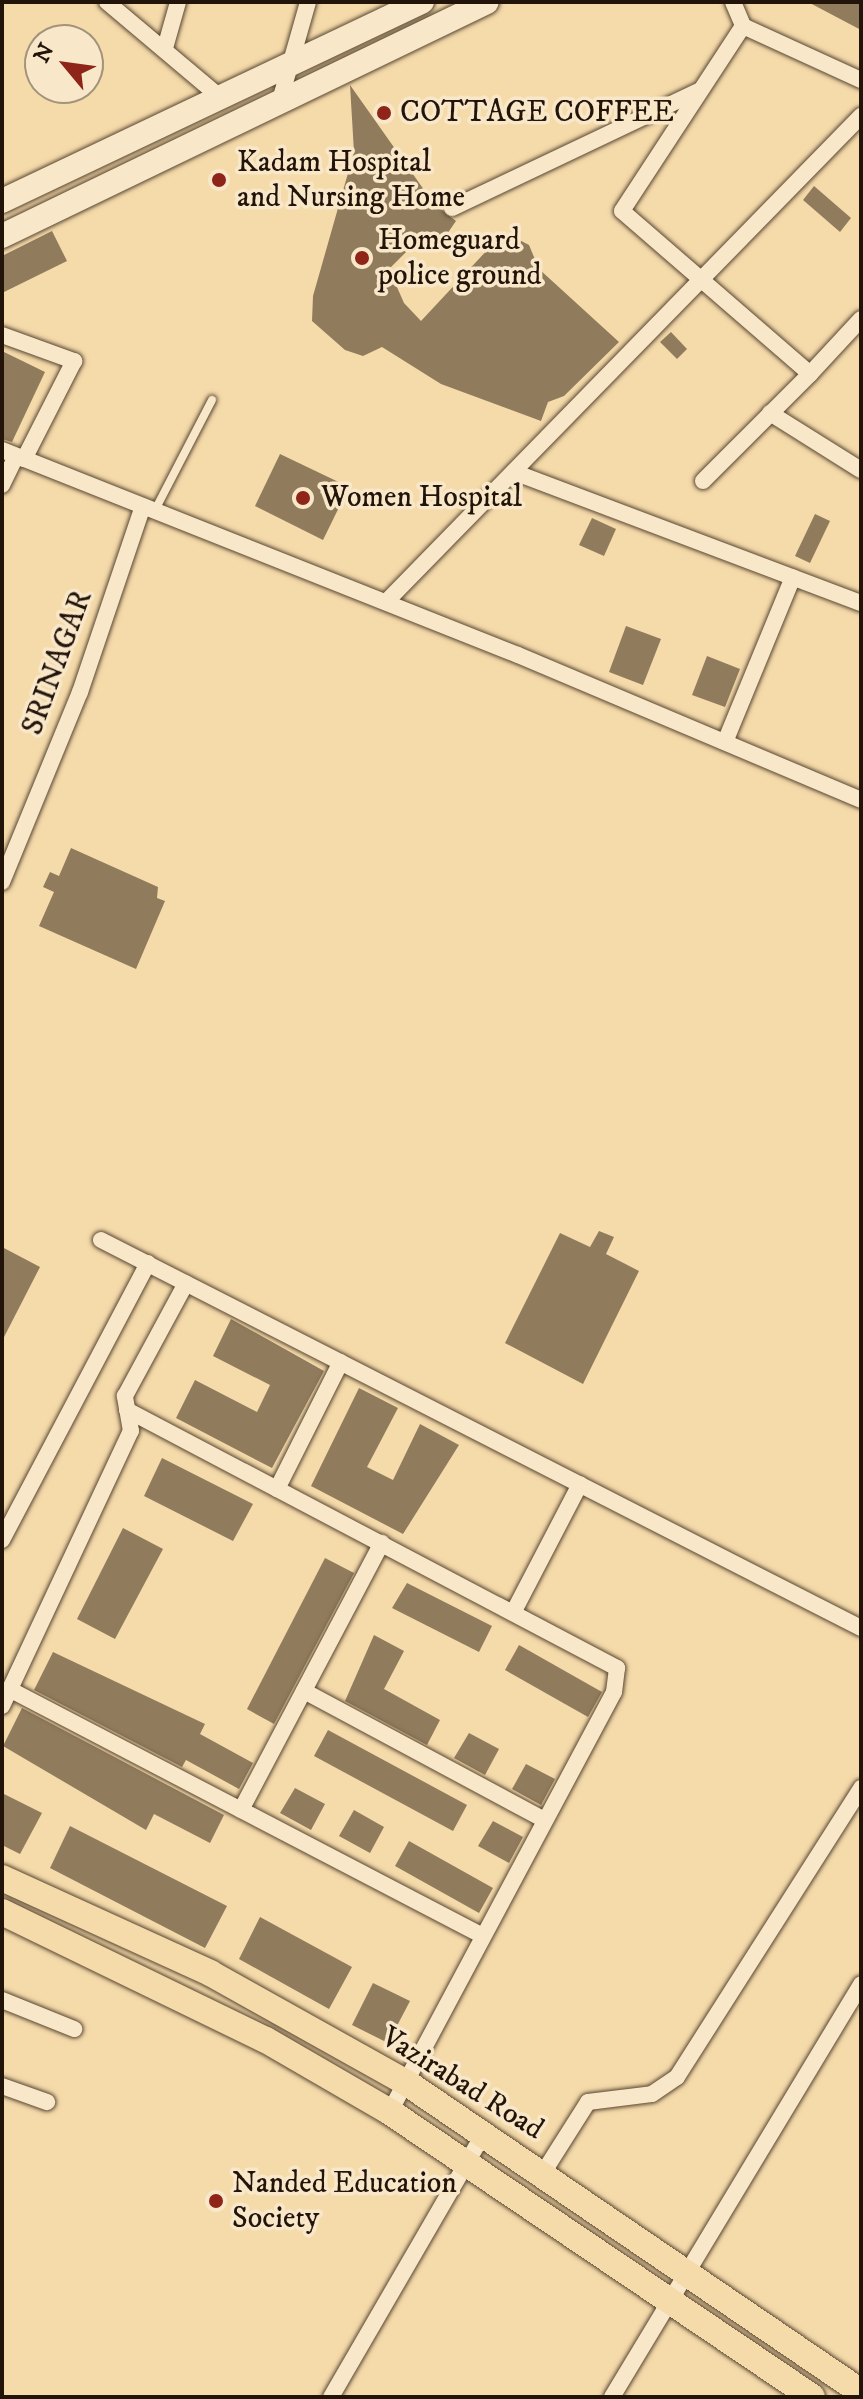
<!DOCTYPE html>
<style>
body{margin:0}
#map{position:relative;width:863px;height:2399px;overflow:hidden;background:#f5daaa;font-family:"IM FELL DW Pica",serif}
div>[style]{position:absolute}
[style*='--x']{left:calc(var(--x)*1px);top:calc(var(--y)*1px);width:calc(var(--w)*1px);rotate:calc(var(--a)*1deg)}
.building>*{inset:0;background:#907b5d}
.roads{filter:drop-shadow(0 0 2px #584632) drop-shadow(0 0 2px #584632)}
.service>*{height:8px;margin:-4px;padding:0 4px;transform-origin:4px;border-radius:4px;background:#f8e7c8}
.minor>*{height:16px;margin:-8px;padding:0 8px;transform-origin:8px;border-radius:8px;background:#f8e7c8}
.secondary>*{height:24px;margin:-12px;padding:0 12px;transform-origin:12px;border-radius:12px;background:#f8e7c8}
.primary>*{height:26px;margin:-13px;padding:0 13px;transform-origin:13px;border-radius:13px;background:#f5daaa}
.dots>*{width:22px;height:22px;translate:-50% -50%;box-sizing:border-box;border:4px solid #f8e7c8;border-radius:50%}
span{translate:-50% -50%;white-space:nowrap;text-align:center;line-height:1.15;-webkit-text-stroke:7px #f8e7c8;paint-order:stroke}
.poi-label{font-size:30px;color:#23140a}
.left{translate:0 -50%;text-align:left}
.street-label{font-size:30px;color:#23140a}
.frame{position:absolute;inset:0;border:4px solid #23140a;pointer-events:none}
.north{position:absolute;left:24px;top:24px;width:80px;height:80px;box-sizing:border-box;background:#f8e7c8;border:2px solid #a3937c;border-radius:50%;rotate:299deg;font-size:22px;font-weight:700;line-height:32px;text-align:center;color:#23140a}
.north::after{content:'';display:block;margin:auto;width:28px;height:36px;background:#8f2418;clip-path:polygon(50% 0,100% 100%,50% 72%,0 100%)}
</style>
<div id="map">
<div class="building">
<i style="clip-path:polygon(808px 2px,861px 2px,861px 30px)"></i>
<i style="clip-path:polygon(350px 85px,434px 204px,456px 221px,447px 234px,415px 243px,389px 269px,404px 303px,421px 321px,504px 232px,529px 245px,539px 269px,619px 342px,564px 396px,548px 402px,541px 421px,441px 384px,382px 347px,363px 356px,345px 350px,312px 321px,313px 296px,354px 152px)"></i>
<i style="clip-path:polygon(814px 186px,851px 218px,840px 232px,803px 200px)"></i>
<i style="clip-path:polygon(52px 231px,67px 261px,2px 293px,2px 256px)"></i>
<i style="clip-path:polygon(671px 332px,687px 349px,677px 359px,660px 342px)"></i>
<i style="clip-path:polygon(2px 351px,45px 372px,12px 442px,2px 439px)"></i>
<i style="clip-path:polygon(280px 454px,349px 487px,323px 540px,255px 506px)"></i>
<i style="clip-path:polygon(815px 514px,830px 521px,810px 563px,795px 556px)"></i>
<i style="clip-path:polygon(592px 518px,616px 529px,604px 556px,579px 545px)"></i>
<i style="clip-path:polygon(626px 626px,661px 639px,643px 685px,609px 672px)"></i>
<i style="clip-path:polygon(707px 656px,740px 669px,725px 707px,692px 695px)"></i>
<i style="clip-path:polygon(71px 848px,158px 887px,157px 898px,165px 901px,136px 969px,39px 926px,54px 892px,43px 887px,50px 872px,59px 876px)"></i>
<i style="clip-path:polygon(599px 1231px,614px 1237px,606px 1254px,639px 1271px,583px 1384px,505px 1343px,560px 1233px,590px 1247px)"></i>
<i style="clip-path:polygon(2px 1247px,40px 1267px,2px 1341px)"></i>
<i style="clip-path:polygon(231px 1319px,324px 1371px,272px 1468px,176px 1418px,195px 1380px,257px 1412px,270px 1385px,213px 1356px)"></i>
<i style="clip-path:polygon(359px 1388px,398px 1408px,367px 1467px,393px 1480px,420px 1424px,459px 1445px,403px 1534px,311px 1486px)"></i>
<i style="clip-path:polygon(162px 1458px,253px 1504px,233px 1541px,144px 1496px)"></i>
<i style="clip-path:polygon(123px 1528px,163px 1549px,115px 1639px,77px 1619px)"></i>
<i style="clip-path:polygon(325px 1558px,354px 1573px,274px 1724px,247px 1709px)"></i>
<i style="clip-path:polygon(407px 1583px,492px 1626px,479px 1652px,392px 1608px)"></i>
<i style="clip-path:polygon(374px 1635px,404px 1651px,384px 1689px,440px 1720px,427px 1745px,345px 1701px)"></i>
<i style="clip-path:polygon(519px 1645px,602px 1692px,588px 1717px,505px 1670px)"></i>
<i style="clip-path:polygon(53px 1652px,205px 1724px,200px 1734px,253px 1763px,239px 1789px,186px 1760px,182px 1767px,34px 1690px)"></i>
<i style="clip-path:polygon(22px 1708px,224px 1815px,210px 1843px,154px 1814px,146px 1830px,3px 1746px)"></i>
<i style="clip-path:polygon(328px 1730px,467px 1805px,453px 1831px,314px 1756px)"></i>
<i style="clip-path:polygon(469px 1733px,499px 1749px,485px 1775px,454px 1758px)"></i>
<i style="clip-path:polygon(526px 1764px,555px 1779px,541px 1805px,512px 1789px)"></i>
<i style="clip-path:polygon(295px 1788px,325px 1804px,311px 1830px,280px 1813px)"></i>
<i style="clip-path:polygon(2px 1793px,42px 1813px,20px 1854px,2px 1845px)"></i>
<i style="clip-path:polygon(354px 1810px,384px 1827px,370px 1853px,339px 1836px)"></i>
<i style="clip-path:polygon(493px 1821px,523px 1837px,509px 1863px,478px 1846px)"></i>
<i style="clip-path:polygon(70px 1826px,227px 1906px,205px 1948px,50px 1868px)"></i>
<i style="clip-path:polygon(409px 1841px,493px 1888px,479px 1913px,395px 1866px)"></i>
<i style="clip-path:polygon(260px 1917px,352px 1967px,329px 2009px,239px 1959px)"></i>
<i style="clip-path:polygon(373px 1983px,410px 2001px,388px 2043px,352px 2025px)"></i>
</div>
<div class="roads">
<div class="service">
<i style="--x:155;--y:510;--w:124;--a:-62.6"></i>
</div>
<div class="minor">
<i style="--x:107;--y:2;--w:150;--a:40.1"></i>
<i style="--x:733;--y:2;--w:26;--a:67"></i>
<i style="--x:743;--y:26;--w:221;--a:123.2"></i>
<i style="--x:622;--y:211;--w:249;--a:40.9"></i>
<i style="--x:810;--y:374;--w:75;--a:-47.2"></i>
<i style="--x:743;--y:26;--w:130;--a:24.6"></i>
<i style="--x:165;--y:48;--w:48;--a:-74.2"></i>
<i style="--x:279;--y:104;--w:106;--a:-74.1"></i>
<i style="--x:452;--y:208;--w:272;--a:-25.4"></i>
<i style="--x:2;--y:335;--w:77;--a:19.9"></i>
<i style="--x:74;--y:361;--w:110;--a:117"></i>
<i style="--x:770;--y:413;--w:107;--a:32.1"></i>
<i style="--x:2;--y:450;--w:555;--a:21.67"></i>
<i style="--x:518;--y:655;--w:372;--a:22.9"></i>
<i style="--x:514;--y:472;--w:371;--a:20.7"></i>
<i style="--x:703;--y:481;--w:151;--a:-45"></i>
<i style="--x:2;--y:485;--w:32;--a:-64"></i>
<i style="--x:386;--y:602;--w:680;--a:-45.66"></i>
<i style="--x:725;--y:742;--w:178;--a:-67.6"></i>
<i style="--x:2;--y:882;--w:205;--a:-67.7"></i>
<i style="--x:80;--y:692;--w:196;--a:-71.3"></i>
<i style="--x:101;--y:1240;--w:853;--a:27.05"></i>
<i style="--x:127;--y:1410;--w:554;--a:27.77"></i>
<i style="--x:617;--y:1668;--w:24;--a:97"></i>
<i style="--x:614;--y:1692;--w:476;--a:118.1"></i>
<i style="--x:277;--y:1489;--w:142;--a:-63.3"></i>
<i style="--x:2;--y:1540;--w:313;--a:-62.2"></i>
<i style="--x:514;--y:1611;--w:143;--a:-62.5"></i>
<i style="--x:9;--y:1689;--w:534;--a:27.52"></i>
<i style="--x:304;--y:1691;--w:273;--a:28.2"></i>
<i style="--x:2;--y:1706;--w:304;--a:-64.9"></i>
<i style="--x:131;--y:1431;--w:36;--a:-100"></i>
<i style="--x:125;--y:1396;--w:128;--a:-61.6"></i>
<i style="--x:241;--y:1810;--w:302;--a:-62.2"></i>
<i style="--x:2;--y:2000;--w:78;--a:21.9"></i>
<i style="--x:2;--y:2086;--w:48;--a:19.6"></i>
<i style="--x:543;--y:2173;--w:84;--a:-57.6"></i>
<i style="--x:588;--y:2102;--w:64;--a:-7.1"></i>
<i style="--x:652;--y:2094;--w:30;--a:-34"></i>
<i style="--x:677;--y:2077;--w:343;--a:-57.5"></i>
<i style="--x:331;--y:2397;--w:305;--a:-59.9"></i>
<i style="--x:612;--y:2397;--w:482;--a:-58.9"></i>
</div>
<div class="secondary">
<i style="--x:2;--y:201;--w:465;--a:-25.4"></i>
<i style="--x:2;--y:236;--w:538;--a:-25.76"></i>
</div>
<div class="primary">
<i style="--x:2;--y:1878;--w:229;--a:24.5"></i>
<i style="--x:210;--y:1973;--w:226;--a:29.2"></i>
<i style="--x:407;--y:2083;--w:549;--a:34.24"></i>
<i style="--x:2;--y:1912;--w:293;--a:25.9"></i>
<i style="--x:266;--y:2040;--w:143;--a:30.1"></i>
<i style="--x:390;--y:2112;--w:509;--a:34.03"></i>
</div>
</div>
<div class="dots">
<i style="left:384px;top:113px;background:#8f2418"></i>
<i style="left:219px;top:180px;background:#8f2418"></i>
<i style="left:362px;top:258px;background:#8f2418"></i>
<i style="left:303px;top:498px;background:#8f2418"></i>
<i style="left:216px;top:2201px;background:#8f2418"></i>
</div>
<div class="poi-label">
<span class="left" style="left:400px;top:113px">COTTAGE COFFEE</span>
<span class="left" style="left:237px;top:180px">Kadam Hospital<br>and Nursing Home</span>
<span class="left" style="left:378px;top:258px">Homeguard<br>police ground</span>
<span class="left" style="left:321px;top:498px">Women Hospital</span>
<span class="left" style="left:232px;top:2201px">Nanded Education<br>Society</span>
</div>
<div class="street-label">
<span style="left:58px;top:663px;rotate:-70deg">SRINAGAR</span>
<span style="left:462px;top:2084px;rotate:32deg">Vazirabad Road</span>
</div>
<div class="frame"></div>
<div class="north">N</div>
</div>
